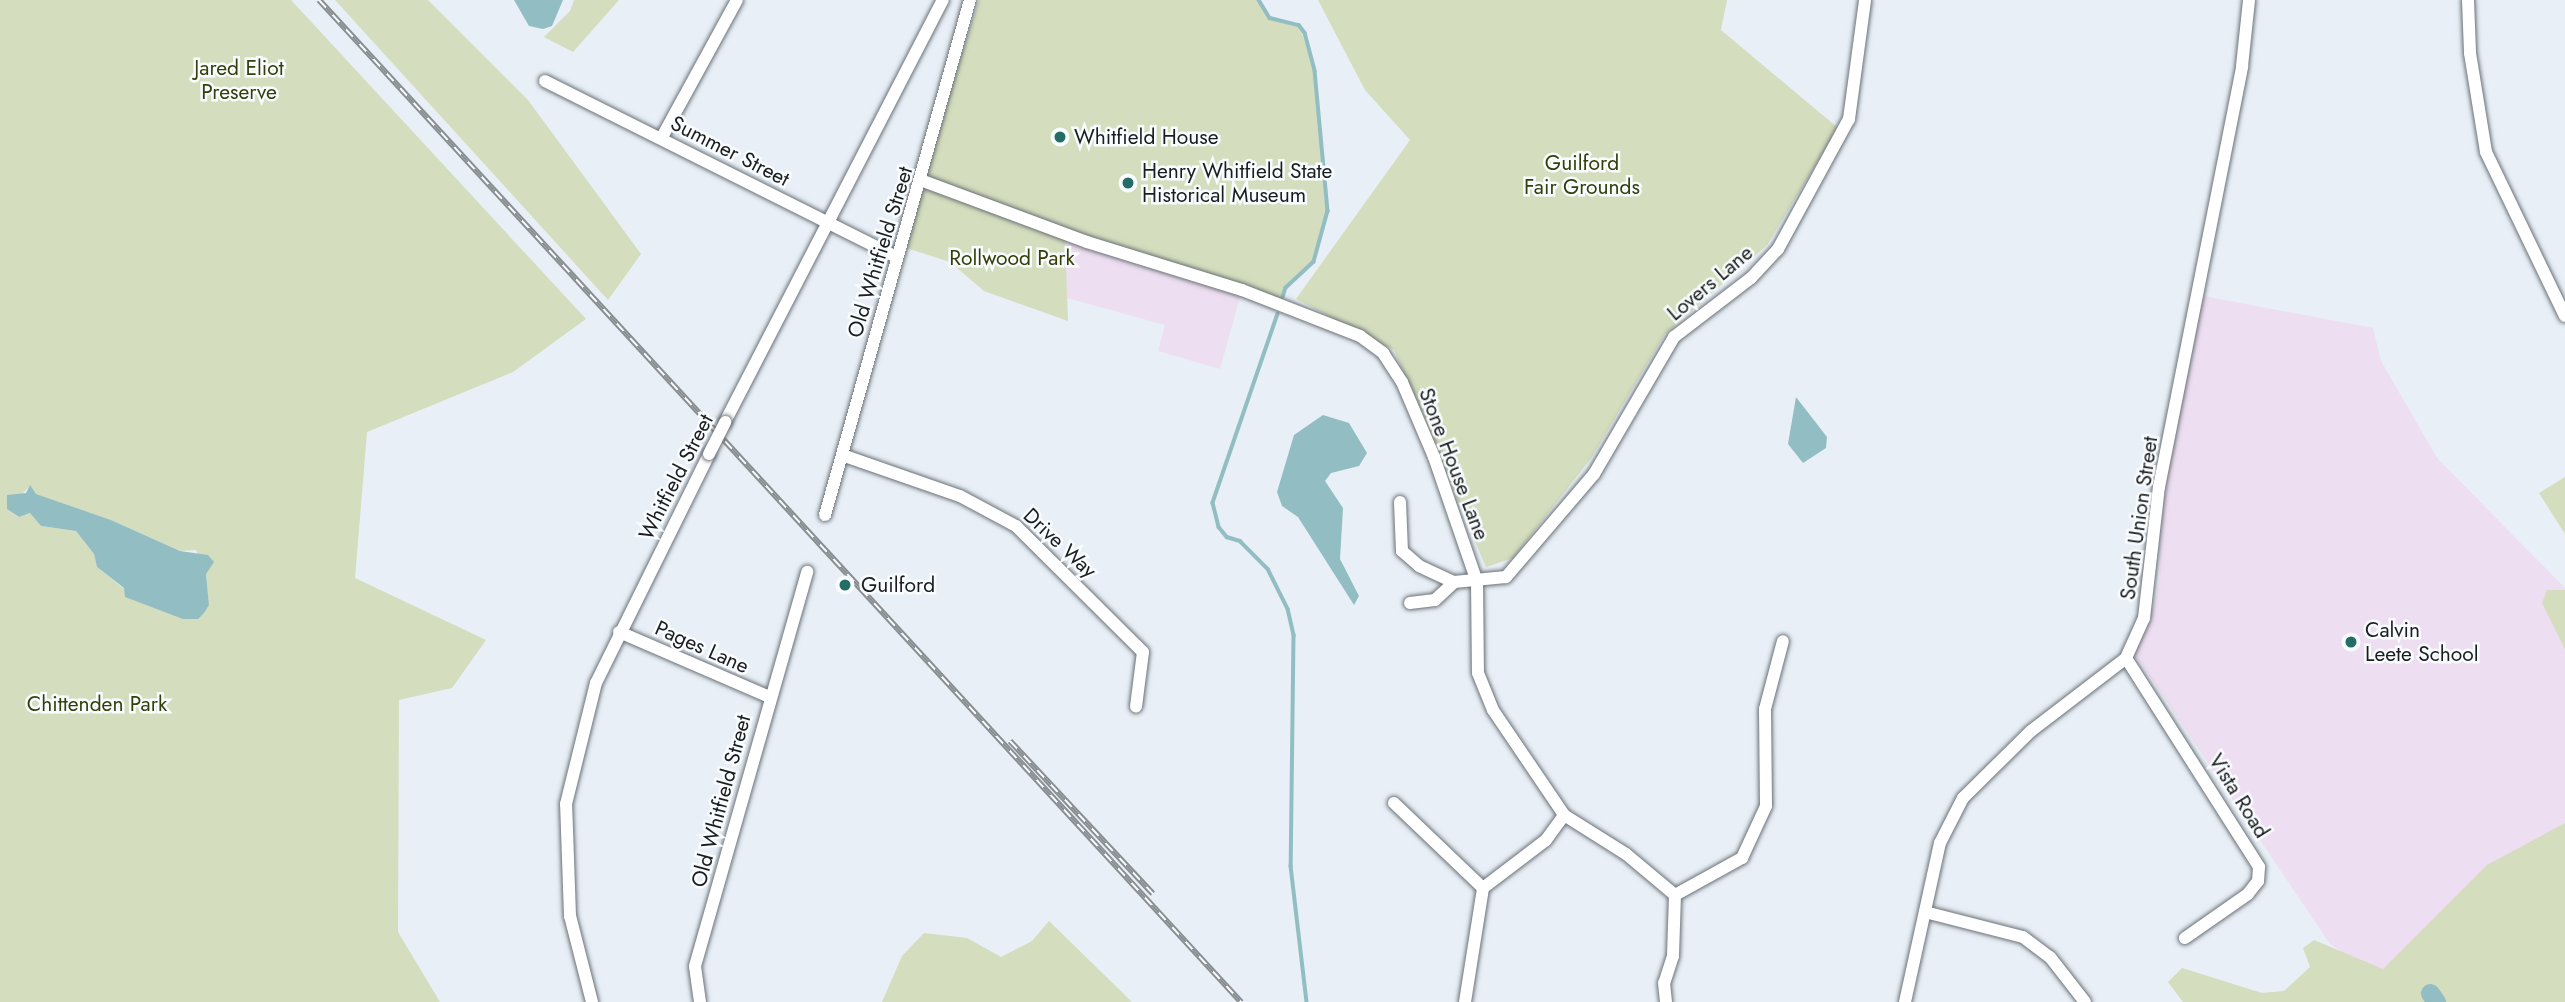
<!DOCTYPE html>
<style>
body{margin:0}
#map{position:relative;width:2565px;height:1002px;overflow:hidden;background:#e8eff6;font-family:Jost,sans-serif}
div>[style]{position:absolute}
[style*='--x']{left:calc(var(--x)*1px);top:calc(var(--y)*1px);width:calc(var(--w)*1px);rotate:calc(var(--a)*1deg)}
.education>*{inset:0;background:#eddef1}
.green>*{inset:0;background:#d4ddbd}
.water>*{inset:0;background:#92bec3}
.stream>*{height:3.5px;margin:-1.75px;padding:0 1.75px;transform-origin:1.75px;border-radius:1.75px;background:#92bec3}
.river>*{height:19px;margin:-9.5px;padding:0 9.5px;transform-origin:9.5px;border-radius:9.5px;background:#92bec3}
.roads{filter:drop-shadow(0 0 2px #6b7177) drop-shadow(0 0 2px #6b7177)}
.minor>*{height:12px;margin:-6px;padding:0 6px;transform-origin:6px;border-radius:6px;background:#fff}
.rail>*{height:6px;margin-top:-3px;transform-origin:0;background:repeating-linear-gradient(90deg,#f9fcfe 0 10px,#898e92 0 20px);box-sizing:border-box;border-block:2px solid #898e92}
.bridges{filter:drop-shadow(0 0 2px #6b7177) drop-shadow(0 0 2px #6b7177)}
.minor-bridge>*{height:12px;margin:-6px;padding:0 6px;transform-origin:6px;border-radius:6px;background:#fff}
.dots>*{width:19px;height:19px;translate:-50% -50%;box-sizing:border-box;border:4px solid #f9fcfe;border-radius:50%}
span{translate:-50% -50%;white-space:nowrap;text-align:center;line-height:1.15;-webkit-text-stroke:5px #f9fcfe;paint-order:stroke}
.park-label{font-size:21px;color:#343e06}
.poi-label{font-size:21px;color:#1a1c1e}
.left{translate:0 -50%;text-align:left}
.street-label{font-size:21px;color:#1a1c1e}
</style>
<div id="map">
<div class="education">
<i style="clip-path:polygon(1065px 234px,1242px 290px,1220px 369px,1158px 351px,1165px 325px,1067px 298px)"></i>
<i style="clip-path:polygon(2203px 296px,2373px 328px,2381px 361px,2437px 458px,2565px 588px,2565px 833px,2384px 981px,2330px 944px,2132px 650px,2154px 606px,2160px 576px,2159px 510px)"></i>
</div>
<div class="green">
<i style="clip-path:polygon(evenodd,0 0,291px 0,586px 319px,513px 372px,367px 432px,355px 578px,486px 640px,452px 688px,399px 700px,398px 932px,440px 1002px,0 1002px,0 0,30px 486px,35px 494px,111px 520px,180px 551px,196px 550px,206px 574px,209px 605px,124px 589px,97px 567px,94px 554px,76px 531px,41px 526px,30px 513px,18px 517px,7px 509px,30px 486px)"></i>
<i style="clip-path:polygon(335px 0,428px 0,528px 100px,641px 254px,608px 300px)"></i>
<i style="clip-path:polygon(574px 0,619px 0,573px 52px,544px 37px,570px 11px)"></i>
<i style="clip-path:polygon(979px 0,1259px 0,1269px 16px,1299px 25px,1315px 71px,1328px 211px,1314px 262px,1286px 288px,1281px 305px,1065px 235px,1068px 321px,984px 291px,950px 262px,900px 246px)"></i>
<i style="clip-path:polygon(1318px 0,1727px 0,1721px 30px,1838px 128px,1767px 245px,1665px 334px,1592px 457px,1513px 558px,1486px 567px,1394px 350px,1296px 299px,1410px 140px,1365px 90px)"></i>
<i style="clip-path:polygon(2565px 477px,2565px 534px,2539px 493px)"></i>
<i style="clip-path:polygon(2547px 590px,2565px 590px,2565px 649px,2542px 603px)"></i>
<i style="clip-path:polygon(2565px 823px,2565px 1002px,2183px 1002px,2168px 982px,2182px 968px,2262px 993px,2284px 991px,2310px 967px,2303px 948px,2314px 940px,2383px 969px,2487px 865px)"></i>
<i style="clip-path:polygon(1049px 921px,1132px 1002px,882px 1002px,902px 956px,924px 933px,967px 938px,1001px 957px,1032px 941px)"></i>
</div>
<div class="water">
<i style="clip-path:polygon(514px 0,563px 0,552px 26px,543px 29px,529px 26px)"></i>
<i style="clip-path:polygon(1796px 397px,1827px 437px,1826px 448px,1803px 463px,1788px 444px)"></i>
<i style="clip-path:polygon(1323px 415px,1349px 423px,1367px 453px,1359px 466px,1331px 473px,1325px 481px,1343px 508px,1340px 559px,1359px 596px,1354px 605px,1298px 517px,1282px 506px,1277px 492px,1294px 435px)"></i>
<i style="clip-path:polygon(30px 485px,36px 494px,111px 520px,180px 551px,208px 555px,214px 562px,206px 574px,209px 605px,204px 613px,198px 619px,183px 619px,125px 597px,124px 588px,97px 567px,94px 554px,76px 531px,41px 526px,30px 513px,19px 517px,7px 509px,7px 495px,26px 493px)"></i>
</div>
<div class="stream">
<i style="--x:1259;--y:0;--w:21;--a:59"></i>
<i style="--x:1270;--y:18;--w:30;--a:14"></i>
<i style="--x:1299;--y:25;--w:10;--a:53"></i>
<i style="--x:1305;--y:33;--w:39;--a:75"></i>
<i style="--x:1315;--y:71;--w:141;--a:84.7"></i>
<i style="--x:1328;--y:211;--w:53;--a:105.4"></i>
<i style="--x:1314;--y:262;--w:38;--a:137"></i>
<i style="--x:1286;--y:288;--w:9;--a:108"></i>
<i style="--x:1278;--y:314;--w:200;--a:109"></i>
<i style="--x:1213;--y:503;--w:25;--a:76"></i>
<i style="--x:1219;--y:527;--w:13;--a:51"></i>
<i style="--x:1227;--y:537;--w:14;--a:17"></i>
<i style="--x:1240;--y:541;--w:40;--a:45"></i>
<i style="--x:1268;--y:569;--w:45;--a:63.4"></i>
<i style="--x:1288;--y:609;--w:27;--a:77"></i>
<i style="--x:1294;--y:635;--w:231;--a:90.7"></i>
<i style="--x:1291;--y:866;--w:137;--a:83.3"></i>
</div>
<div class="river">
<i style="--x:2430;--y:993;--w:11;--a:56"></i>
</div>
<div class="roads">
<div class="minor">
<i style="--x:2468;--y:0;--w:53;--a:87.8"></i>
<i style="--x:2470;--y:53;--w:100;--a:80.8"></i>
<i style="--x:2486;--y:152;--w:182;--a:64.3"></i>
<i style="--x:545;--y:81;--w:393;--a:26.6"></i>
<i style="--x:662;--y:137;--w:156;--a:-61.3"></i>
<i style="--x:923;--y:181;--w:175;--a:20.4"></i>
<i style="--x:1087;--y:242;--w:162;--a:17.2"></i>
<i style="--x:1242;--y:290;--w:127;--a:21.3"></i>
<i style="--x:1360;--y:336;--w:29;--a:36"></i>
<i style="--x:1383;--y:353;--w:35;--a:57"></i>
<i style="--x:1402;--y:382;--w:82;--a:66.9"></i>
<i style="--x:1434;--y:457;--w:132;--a:71"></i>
<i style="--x:1477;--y:582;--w:91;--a:89.4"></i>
<i style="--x:1478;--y:673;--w:40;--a:68"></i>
<i style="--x:1493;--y:710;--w:127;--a:55.9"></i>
<i style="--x:1564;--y:815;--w:73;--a:32.2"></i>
<i style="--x:1626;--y:854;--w:64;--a:39.9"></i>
<i style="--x:1675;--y:895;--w:61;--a:91.9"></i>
<i style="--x:1673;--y:956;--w:28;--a:108"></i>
<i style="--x:1664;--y:983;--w:19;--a:84"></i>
<i style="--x:725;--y:422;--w:475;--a:-62.7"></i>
<i style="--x:842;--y:455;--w:125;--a:19.2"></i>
<i style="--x:960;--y:496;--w:64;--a:28.2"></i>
<i style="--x:1016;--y:526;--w:179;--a:44.8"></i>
<i style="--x:1143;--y:652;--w:55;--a:97.3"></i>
<i style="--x:1400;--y:502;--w:49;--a:87.7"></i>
<i style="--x:1402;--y:551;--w:23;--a:41"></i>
<i style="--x:1419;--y:566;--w:38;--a:25"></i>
<i style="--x:825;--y:515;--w:535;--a:-74.28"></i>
<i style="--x:1410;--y:603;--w:25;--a:-7"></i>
<i style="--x:1435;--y:600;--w:26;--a:-43"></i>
<i style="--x:1454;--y:582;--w:52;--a:-5.5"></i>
<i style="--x:1506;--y:577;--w:135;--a:-49.5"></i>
<i style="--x:1594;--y:474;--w:159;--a:-59.7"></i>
<i style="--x:1674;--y:337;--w:97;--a:-37.5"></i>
<i style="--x:1751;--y:278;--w:40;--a:-47"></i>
<i style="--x:1778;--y:249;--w:148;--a:-61.4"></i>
<i style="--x:1849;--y:119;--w:120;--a:-82.3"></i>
<i style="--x:619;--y:632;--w:163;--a:23.4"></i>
<i style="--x:2126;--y:658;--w:248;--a:57.5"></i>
<i style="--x:2259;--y:867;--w:14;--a:94"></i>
<i style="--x:2258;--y:881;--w:16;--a:128"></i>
<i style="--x:2248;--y:894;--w:77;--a:145.1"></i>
<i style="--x:1394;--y:803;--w:123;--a:43.7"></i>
<i style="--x:1675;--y:895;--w:77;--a:-28.9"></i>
<i style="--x:1742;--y:858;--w:57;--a:-65.2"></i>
<i style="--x:1766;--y:806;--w:97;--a:-90.6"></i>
<i style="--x:1765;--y:709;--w:70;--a:-75.2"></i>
<i style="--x:1925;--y:912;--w:101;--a:14.3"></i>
<i style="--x:2023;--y:937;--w:34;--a:37"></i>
<i style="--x:2050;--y:957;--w:57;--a:52.1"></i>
<i style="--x:592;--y:1002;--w:89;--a:-104.3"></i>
<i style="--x:570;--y:916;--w:112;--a:-92"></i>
<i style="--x:566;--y:804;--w:125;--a:-76.1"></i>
<i style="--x:596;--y:683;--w:255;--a:-63.7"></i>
<i style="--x:700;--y:1002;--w:36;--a:-98"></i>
<i style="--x:695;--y:966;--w:410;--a:-74.1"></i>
<i style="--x:1465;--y:1002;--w:115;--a:-81"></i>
<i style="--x:1483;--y:888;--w:79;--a:-37.3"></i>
<i style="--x:1546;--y:840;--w:31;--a:-54"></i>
<i style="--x:1905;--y:1002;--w:163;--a:-77.6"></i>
<i style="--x:1940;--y:843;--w:51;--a:-62.9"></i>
<i style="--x:1963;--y:798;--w:95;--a:-44.6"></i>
<i style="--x:2031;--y:731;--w:120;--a:-37.5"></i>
<i style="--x:2126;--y:658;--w:44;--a:-65.8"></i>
<i style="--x:2144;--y:618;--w:132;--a:-83.5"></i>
<i style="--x:2159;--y:487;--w:429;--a:-78.8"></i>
<i style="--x:2242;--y:66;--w:66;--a:-83.9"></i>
</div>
</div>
<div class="rail">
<i style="--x:319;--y:0;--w:1362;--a:47.38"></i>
<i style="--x:1010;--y:741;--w:209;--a:46.9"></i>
</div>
<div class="bridges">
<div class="minor-bridge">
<i style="--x:709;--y:454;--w:36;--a:-63"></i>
</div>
</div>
<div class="dots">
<i style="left:1060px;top:137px;background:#246d66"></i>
<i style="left:1128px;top:183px;background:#246d66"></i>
<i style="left:845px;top:585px;background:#246d66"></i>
<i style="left:2351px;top:642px;background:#246d66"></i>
</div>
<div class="park-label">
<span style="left:239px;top:80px">Jared Eliot<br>Preserve</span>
<span style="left:1582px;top:175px">Guilford<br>Fair Grounds</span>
<span style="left:1012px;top:258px">Rollwood Park</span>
<span style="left:97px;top:704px">Chittenden Park</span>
</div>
<div class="poi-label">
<span class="left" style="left:1074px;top:137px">Whitfield House</span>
<span class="left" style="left:1142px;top:183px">Henry Whitfield State<br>Historical Museum</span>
<span class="left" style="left:861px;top:585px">Guilford</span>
<span class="left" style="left:2365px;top:642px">Calvin<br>Leete School</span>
</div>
<div class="street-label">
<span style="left:730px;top:151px;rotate:27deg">Summer Street</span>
<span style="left:880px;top:252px;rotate:-73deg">Old Whitfield Street</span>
<span style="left:1710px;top:283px;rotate:-40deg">Lovers Lane</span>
<span style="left:1454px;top:464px;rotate:69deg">Stone House Lane</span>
<span style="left:676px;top:477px;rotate:-63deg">Whitfield Street</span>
<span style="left:2139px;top:518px;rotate:-82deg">South Union Street</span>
<span style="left:1060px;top:543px;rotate:43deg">Drive Way</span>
<span style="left:702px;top:647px;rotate:24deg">Pages Lane</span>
<span style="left:2239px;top:796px;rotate:58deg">Vista Road</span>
<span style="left:721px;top:801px;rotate:-75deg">Old Whitfield Street</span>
</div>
</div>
